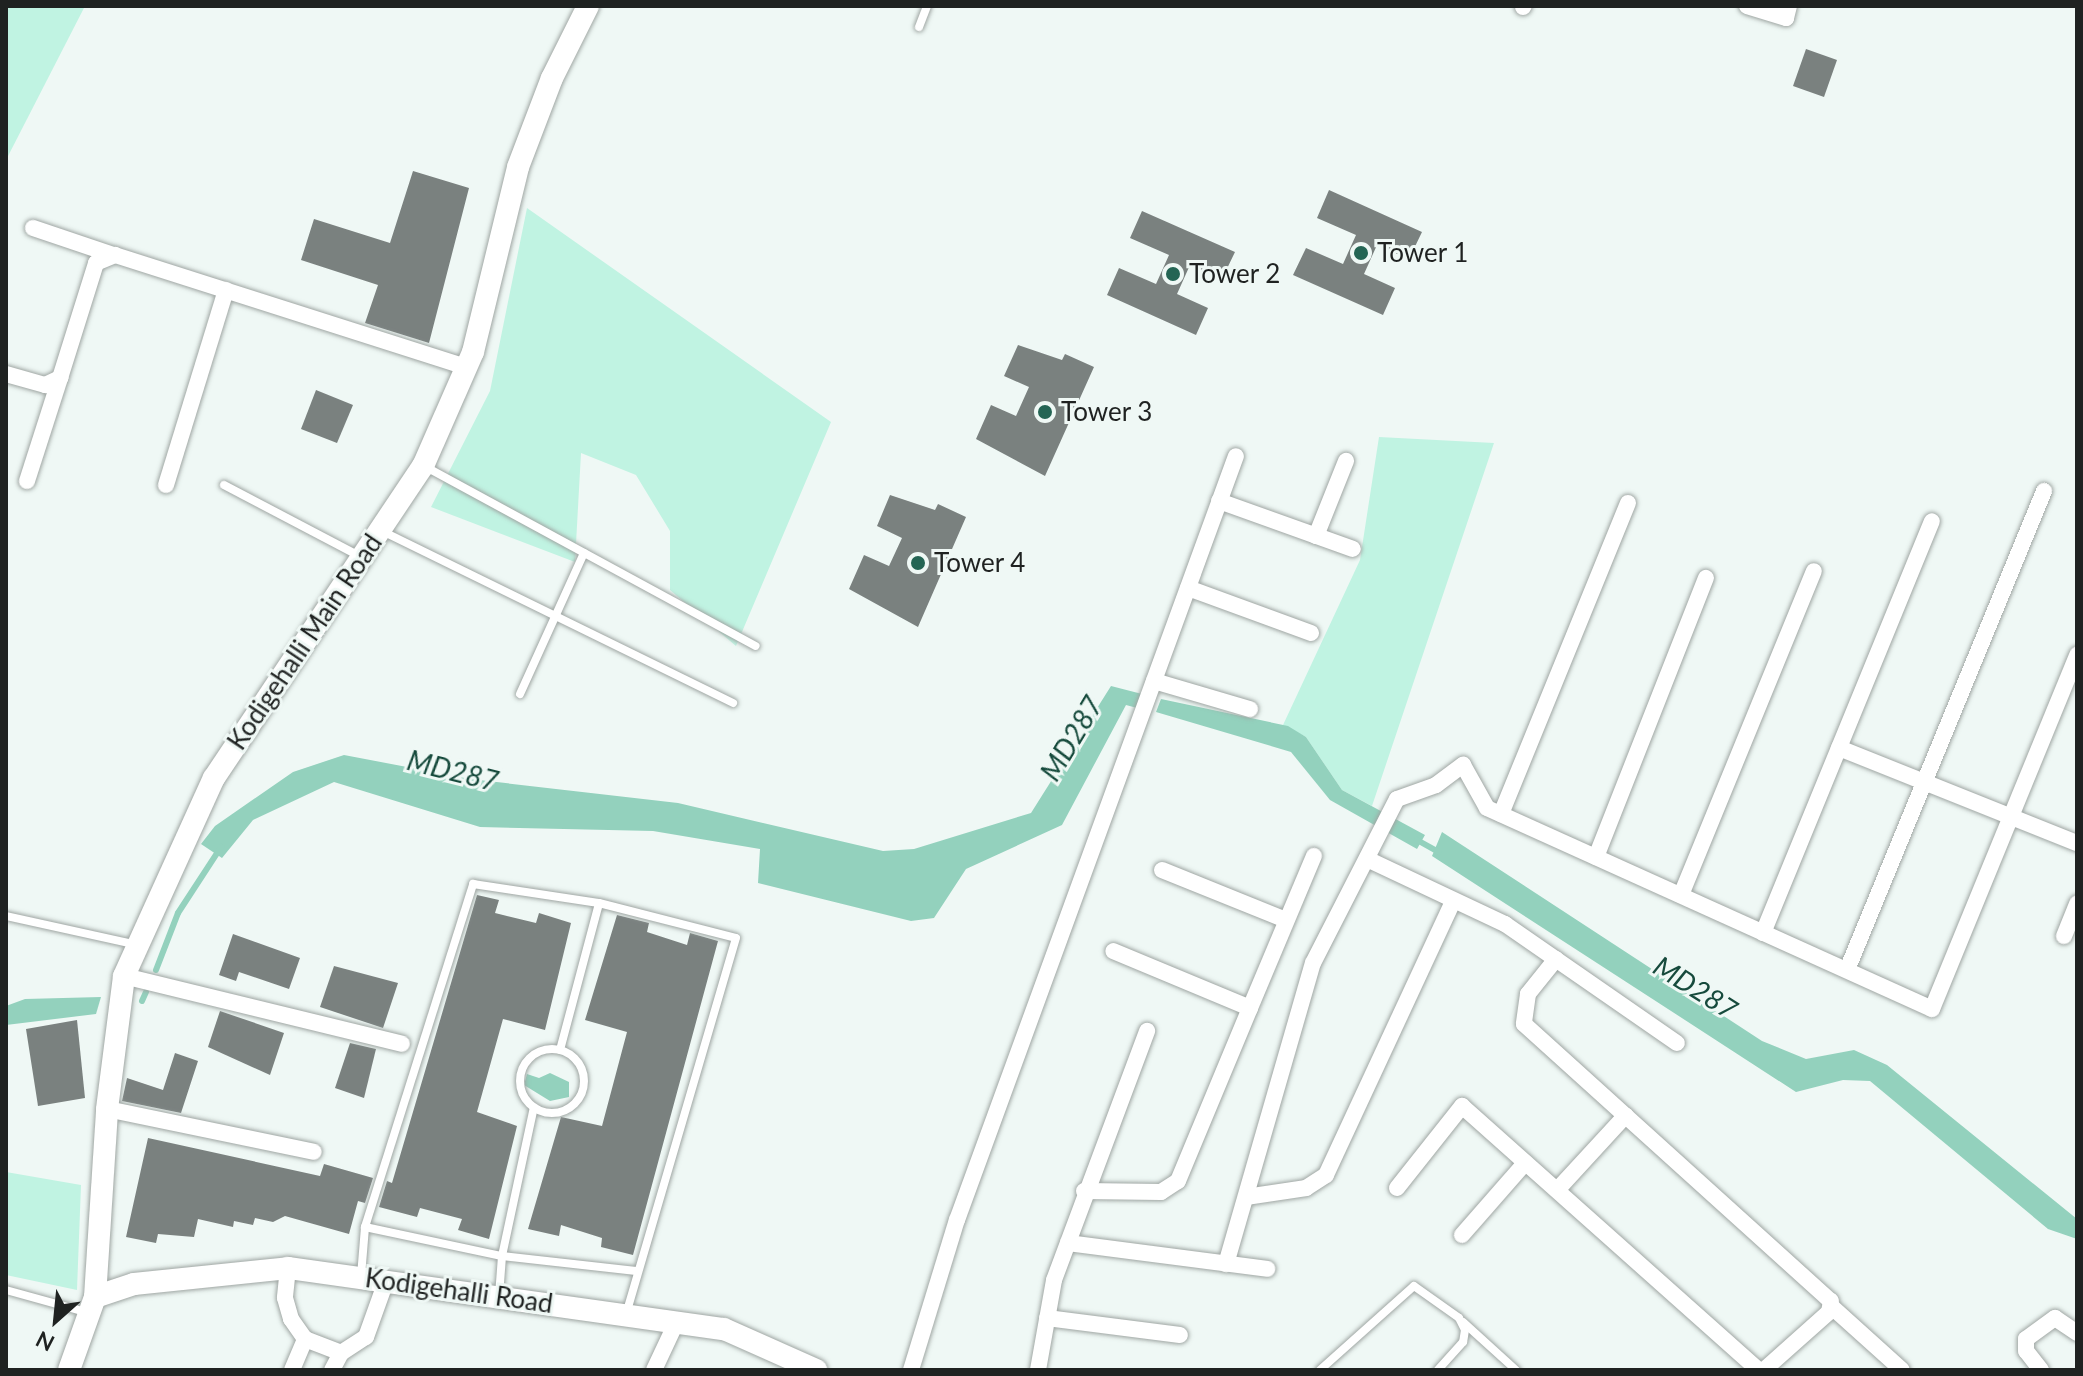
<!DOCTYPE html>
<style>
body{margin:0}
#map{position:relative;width:2083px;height:1376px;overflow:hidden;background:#eff8f5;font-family:Lato,sans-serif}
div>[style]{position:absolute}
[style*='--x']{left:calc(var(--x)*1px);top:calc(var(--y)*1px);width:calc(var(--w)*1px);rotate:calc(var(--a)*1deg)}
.green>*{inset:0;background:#c0f3e2}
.water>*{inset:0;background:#93d1bd}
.stream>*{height:6px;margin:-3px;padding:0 3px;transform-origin:3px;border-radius:3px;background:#93d1bd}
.building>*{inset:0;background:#7a817f}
.roads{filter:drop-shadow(0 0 2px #9fa6a3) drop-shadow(0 0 2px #9fa6a3)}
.lane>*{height:8px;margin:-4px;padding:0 4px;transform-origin:4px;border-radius:4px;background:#fff}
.lane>.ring{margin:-4px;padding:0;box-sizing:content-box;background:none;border:8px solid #fff;border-radius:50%}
.street>*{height:16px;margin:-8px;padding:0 8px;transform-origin:8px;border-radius:8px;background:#fff}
.secondary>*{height:22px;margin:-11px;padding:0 11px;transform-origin:11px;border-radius:11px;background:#fff}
.dots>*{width:22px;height:22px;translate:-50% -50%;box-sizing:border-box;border:4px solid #eff8f5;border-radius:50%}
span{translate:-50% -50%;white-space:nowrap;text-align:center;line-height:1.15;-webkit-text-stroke:6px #eff8f5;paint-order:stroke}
.poi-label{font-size:26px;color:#1f2221}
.left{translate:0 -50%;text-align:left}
.street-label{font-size:26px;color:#1f2221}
.water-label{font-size:28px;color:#164a3c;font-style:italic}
.frame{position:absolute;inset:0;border:8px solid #1f2221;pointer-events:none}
.north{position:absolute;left:16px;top:1280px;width:80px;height:80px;-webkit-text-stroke:6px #eff8f5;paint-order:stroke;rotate:207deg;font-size:22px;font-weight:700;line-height:32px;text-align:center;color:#1f2221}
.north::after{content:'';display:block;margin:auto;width:28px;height:36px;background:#1f2221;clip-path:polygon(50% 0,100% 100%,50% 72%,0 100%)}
</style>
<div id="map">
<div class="green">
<i style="clip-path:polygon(6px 6px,85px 6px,6px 160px)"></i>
<i style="clip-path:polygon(527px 208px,831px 422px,736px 646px,670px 590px,670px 531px,636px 475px,581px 453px,575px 562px,431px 507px,490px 391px)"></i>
<i style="clip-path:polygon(1379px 437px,1494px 443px,1372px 806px,1342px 790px,1306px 737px,1283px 725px,1360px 560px)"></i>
<i style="clip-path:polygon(6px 1172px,81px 1185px,77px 1290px,6px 1275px)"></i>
</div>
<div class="water">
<i style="clip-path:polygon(1111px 686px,1142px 694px,1137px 708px,1126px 705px,1062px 825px,966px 869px,934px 918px,911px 921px,758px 883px,760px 849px,653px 831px,480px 827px,334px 782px,253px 820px,222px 858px,201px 844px,215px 826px,293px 772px,344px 755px,470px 779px,678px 803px,883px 851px,914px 849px,1031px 813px)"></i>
<i style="clip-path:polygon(1161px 699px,1288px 726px,1306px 737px,1342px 790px,1425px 835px,1417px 849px,1330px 800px,1291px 752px,1156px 712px)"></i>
<i style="clip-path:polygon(1442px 832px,1762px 1041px,1806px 1059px,1854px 1050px,1887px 1065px,2077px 1219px,2077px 1239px,2048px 1229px,1870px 1081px,1843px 1080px,1796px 1092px,1432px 856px)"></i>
<i style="clip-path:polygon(101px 997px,96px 1014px,6px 1025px,6px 1006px,25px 999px)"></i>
<i style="clip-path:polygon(550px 1073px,569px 1082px,569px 1097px,550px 1101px,524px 1085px,527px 1074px,539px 1078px)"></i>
</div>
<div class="stream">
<i style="--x:1417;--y:840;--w:25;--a:29"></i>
<i style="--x:156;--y:970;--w:61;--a:-68.9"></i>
<i style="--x:178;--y:913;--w:79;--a:-56.9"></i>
<i style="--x:142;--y:1001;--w:10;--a:-66"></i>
</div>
<div class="building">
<i style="clip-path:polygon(1806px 49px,1837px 60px,1824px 97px,1793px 86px)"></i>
<i style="clip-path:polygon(413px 171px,469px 188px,429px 343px,365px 323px,378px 285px,301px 260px,314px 219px,390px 243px)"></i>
<i style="clip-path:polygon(1329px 190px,1422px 232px,1409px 259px,1377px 245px,1364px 274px,1395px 288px,1383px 315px,1293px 275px,1306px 248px,1343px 264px,1356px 235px,1317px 218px)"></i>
<i style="clip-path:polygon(1142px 211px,1235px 252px,1222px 279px,1190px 265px,1177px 294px,1208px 308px,1196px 335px,1107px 295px,1119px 268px,1156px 284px,1169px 255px,1130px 238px)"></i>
<i style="clip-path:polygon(1018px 345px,1062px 360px,1065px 354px,1094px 367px,1045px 476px,976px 439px,991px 405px,1016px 416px,1029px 387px,1004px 376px)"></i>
<i style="clip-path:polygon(316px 390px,353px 405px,337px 443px,301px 429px)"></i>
<i style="clip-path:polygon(890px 495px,935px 510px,938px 504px,966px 517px,918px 627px,849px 589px,864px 555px,889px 566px,902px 538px,877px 526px)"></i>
<i style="clip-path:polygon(477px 895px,499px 900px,495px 913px,536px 923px,539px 913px,571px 923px,545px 1030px,503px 1019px,477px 1112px,517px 1126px,489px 1239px,458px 1230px,462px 1219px,420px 1208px,417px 1217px,379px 1207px,387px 1181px,392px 1183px)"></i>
<i style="clip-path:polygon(617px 915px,649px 923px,647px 932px,687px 945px,690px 933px,718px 941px,633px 1255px,601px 1247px,602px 1238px,561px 1225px,559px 1236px,528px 1229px,561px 1117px,602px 1126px,627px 1032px,585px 1020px)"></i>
<i style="clip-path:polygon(233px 934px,300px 958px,289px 989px,239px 972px,236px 981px,219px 975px)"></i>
<i style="clip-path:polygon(334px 966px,398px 983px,383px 1028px,320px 1007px)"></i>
<i style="clip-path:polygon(220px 1011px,284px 1033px,270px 1075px,208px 1047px)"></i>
<i style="clip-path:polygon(77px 1020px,85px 1098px,38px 1106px,26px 1029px)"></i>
<i style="clip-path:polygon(350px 1043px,376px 1049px,364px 1098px,335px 1088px)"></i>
<i style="clip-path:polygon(175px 1053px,198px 1061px,181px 1113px,122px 1101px,127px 1078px,163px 1090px)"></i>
<i style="clip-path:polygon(148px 1138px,320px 1176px,324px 1164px,373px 1178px,365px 1203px,358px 1201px,349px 1234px,285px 1216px,273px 1222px,255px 1218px,253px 1225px,234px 1221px,233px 1227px,198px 1219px,194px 1237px,158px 1234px,156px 1243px,126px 1237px)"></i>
</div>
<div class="roads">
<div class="lane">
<i style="--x:919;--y:27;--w:22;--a:-69"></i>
<i style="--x:426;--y:467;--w:375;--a:28.5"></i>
<i style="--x:224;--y:485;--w:155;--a:27.7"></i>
<i style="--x:382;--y:531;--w:391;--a:26.1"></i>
<i style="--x:520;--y:694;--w:155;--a:-65.6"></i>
<i style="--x:6;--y:916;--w:135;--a:12.4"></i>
<i class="ring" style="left:520px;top:1049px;width:56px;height:56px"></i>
<i style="--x:560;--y:1050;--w:152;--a:-75.1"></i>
<i style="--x:365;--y:1227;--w:140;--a:12"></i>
<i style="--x:502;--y:1256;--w:135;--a:6.4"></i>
<i style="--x:361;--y:1276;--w:49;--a:-85.3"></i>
<i style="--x:365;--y:1227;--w:360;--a:-72.5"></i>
<i style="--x:473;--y:884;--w:127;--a:8.6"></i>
<i style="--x:599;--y:903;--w:141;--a:14.3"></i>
<i style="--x:736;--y:938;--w:391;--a:106.3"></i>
<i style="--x:6;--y:1290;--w:83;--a:15.4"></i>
<i style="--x:499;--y:1296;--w:40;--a:-85.7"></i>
<i style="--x:502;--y:1256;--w:152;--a:-77.9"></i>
<i style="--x:1463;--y:1322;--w:72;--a:42.2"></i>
<i style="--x:1320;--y:1370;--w:126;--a:-41.8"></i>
<i style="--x:1414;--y:1286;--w:55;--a:35.4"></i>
<i style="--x:1459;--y:1318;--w:13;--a:63"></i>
<i style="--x:1465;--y:1330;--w:12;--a:99"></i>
<i style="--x:1463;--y:1342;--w:38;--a:132"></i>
</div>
<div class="street">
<i style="--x:1747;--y:6;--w:41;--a:17.1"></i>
<i style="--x:1786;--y:18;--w:12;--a:-76"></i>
<i style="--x:1523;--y:7;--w:1;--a:-45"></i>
<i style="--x:33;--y:228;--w:84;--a:18.6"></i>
<i style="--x:6;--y:374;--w:41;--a:15.8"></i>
<i style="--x:45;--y:385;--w:17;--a:-25"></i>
<i style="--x:60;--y:378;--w:121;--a:-72.6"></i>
<i style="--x:96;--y:263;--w:21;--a:-23"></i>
<i style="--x:115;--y:255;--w:369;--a:17.7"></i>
<i style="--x:27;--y:481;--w:108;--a:-72.2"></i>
<i style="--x:166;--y:485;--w:204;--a:-72.9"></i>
<i style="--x:1219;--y:501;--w:142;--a:19.7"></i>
<i style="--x:1316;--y:536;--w:81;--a:-68.2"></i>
<i style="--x:1188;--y:588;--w:131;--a:20.1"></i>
<i style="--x:1154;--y:681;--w:100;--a:16.3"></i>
<i style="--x:1839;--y:748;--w:256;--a:21.8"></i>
<i style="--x:1501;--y:814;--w:336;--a:-67.8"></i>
<i style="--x:1596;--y:857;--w:300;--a:-68.5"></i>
<i style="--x:1367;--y:859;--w:153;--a:25.2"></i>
<i style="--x:1505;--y:924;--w:209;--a:34.7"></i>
<i style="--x:1162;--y:870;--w:134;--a:22"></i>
<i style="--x:1681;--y:895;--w:350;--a:-67.7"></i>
<i style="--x:1763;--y:933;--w:445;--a:-67.7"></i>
<i style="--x:2064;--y:936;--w:35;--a:-68"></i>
<i style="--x:1556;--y:959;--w:45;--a:128.7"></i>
<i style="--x:1528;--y:994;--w:30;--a:98"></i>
<i style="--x:1524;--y:1024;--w:413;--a:42.1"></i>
<i style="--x:1831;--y:1301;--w:11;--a:100"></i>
<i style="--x:1829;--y:1312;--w:87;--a:138.3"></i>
<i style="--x:1847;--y:970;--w:518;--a:-67.64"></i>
<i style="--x:124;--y:976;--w:286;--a:13.7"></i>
<i style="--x:1250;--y:1008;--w:165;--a:-67.2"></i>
<i style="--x:107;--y:1109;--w:211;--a:11.7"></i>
<i style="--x:1397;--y:1188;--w:105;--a:-51.6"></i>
<i style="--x:1462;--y:1106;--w:397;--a:41.7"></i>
<i style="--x:1558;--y:1189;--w:100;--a:-47.4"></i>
<i style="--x:1084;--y:1191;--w:77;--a:0.7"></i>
<i style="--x:1161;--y:1192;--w:20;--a:-33"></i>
<i style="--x:1178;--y:1181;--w:187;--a:-67.4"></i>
<i style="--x:1250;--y:1008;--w:148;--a:-157.4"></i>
<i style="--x:1246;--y:1197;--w:61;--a:-8.5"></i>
<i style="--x:1306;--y:1188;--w:24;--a:-33"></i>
<i style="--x:1326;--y:1175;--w:302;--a:-65.1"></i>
<i style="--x:1462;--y:1235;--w:96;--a:-48.8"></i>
<i style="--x:1068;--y:1243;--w:201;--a:7.4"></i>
<i style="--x:1226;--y:1264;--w:313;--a:-73.9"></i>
<i style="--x:1313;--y:963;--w:184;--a:-62.9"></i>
<i style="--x:1397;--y:799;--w:41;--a:-19.7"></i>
<i style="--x:1436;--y:785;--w:34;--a:-37"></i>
<i style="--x:1463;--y:765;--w:49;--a:60.8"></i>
<i style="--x:1487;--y:808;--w:488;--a:24.3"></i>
<i style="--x:1932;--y:1009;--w:383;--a:-67.7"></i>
<i style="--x:288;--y:1268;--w:30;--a:96"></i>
<i style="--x:285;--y:1298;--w:22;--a:74"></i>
<i style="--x:291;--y:1319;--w:24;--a:55"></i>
<i style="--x:305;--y:1339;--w:39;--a:21"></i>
<i style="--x:1832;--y:1307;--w:94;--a:42"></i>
<i style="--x:1047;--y:1318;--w:134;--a:7.3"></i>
<i style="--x:292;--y:1370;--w:34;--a:-67"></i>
<i style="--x:332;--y:1370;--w:19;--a:-62"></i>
<i style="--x:341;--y:1353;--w:30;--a:-33"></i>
<i style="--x:366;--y:1337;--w:59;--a:-70.3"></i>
<i style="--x:654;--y:1370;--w:54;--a:-64.9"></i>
<i style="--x:911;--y:1370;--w:157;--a:-73"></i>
<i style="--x:957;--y:1220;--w:813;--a:-69.94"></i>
<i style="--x:1038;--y:1370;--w:91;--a:-79.9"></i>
<i style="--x:1054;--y:1280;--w:266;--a:-69.5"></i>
<i style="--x:2041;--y:1370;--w:24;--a:-128"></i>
<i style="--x:2026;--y:1351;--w:12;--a:-90"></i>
<i style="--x:2026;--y:1339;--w:36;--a:-36"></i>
<i style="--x:2055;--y:1318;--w:27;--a:34"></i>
</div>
<div class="secondary">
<i style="--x:95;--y:1297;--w:41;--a:-18.4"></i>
<i style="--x:134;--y:1284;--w:155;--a:-5.9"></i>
<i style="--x:288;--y:1268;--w:440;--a:8"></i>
<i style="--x:724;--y:1329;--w:101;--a:24"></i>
<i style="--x:69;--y:1370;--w:77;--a:-70.4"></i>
<i style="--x:95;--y:1297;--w:188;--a:-86.3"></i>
<i style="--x:107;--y:1109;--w:134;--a:-82.7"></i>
<i style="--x:124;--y:976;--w:217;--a:-65.6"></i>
<i style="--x:214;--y:778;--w:376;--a:-56.2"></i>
<i style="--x:423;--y:466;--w:124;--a:-66.3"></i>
<i style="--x:473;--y:352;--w:190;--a:-76.3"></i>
<i style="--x:518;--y:167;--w:95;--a:-69.1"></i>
<i style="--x:552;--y:78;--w:80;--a:-63.4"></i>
</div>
</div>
<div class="dots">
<i style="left:1361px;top:253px;background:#246554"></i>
<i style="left:1173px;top:274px;background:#246554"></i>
<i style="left:1045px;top:412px;background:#246554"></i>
<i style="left:918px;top:563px;background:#246554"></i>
</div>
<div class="poi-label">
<span class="left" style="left:1377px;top:253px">Tower 1</span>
<span class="left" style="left:1189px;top:274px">Tower 2</span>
<span class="left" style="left:1061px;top:412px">Tower 3</span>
<span class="left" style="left:934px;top:563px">Tower 4</span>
</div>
<div class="street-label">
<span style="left:305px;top:642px;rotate:-56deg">Kodigehalli Main Road</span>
<span style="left:459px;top:1291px;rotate:8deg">Kodigehalli Road</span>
</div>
<div class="water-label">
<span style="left:1071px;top:738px;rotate:-59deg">MD287</span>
<span style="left:453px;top:770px;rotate:14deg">MD287</span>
<span style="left:1696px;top:987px;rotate:32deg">MD287</span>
</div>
<div class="frame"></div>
<div class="north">N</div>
</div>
